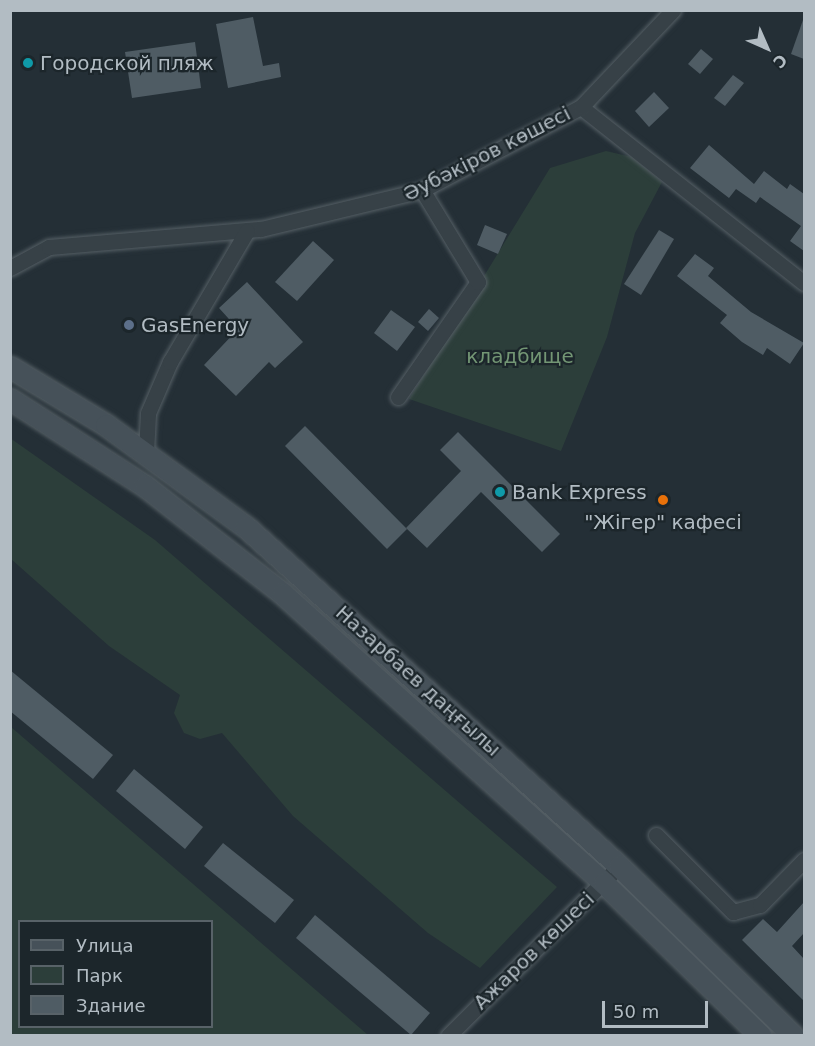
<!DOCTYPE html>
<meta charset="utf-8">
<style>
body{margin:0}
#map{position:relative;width:815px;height:1046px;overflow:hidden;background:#242f36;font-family:"DejaVu Sans",sans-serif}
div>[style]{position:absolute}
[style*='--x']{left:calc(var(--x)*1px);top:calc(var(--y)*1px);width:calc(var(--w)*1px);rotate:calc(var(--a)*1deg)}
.green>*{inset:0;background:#2c3e3a}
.building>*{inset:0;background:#4f5c64}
.roads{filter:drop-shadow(0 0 2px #555f65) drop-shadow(0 0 2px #555f65)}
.street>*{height:15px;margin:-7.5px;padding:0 7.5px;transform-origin:7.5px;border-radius:7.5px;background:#374147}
.secondary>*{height:21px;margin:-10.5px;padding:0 10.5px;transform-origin:10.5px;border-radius:10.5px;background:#465159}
.dots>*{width:16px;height:16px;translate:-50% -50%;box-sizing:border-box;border:3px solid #1c262b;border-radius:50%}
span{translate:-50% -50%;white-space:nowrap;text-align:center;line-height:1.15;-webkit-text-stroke:4.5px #1c262b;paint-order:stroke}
.poi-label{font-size:20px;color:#b2bcc3}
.left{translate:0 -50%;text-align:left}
.street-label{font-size:20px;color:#b2bcc3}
.park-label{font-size:20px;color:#739674}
.frame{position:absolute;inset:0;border:12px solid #b2bcc3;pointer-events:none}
.legend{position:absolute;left:18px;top:920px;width:195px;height:108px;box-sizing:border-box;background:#1c262b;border:2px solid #586268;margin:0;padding:8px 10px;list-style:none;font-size:18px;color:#b2bcc3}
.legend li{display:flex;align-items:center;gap:12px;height:30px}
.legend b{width:30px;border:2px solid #586268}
.north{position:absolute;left:737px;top:18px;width:60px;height:60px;-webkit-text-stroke:4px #1c262b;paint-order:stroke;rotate:135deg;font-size:16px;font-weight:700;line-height:24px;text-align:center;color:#b2bcc3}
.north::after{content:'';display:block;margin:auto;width:21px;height:27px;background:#b2bcc3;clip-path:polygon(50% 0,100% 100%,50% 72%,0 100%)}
.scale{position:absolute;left:602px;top:1001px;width:106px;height:27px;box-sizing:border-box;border:3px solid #b2bcc3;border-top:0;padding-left:8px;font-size:18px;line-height:21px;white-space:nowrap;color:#b2bcc3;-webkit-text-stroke:4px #1c262b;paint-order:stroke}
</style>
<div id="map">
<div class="green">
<i style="clip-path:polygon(606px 151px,632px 157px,662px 182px,635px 233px,607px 337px,561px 451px,409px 399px,550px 168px)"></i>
<i style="clip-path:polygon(10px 438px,155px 540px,557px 887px,480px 968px,428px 933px,293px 816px,222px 733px,200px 739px,184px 733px,174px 713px,180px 695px,109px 646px,11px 559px)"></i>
<i style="clip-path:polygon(evenodd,10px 727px,11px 727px,368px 1035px,11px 1035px,10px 727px,20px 922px,212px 922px,212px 1026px,20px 1026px,20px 922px)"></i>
</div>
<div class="building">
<i style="clip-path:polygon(253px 17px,263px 66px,279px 63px,281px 77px,228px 88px,216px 24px)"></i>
<i style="clip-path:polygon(803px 20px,804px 21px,804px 59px,791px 54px)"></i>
<i style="clip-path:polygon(195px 42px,201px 88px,132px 98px,125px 52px)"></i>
<i style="clip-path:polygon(701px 49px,713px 59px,700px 74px,688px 64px)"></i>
<i style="clip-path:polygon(733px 75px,744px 83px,725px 106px,714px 98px)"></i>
<i style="clip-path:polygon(654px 92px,669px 108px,649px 127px,635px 111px)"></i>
<i style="clip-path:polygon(709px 145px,754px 184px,764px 171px,787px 189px,790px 184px,804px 194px,804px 251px,790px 241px,801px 226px,760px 197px,756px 203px,736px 189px,729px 198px,690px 168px)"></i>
<i style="clip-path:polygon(485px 225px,507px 234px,498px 254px,477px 245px)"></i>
<i style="clip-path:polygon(659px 230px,674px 239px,641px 295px,624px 284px)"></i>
<i style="clip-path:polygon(313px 241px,334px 260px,297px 301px,275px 282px)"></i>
<i style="clip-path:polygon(695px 254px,714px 268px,708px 276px,751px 312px,804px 343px,790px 364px,767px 348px,763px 355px,742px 342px,720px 323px,727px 315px,677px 276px)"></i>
<i style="clip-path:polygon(247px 282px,303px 342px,275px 368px,269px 362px,236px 396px,204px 365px,238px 329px,219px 308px)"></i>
<i style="clip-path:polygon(429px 309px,439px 318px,428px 331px,418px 322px)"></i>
<i style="clip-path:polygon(391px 310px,415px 327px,397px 351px,374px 333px)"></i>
<i style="clip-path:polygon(305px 426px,407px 529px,387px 549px,285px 446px)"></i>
<i style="clip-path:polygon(458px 432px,560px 534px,542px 552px,481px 492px,427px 548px,406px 528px,461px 471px,440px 450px)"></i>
<i style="clip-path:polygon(10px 670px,113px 755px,93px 779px,10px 711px)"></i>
<i style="clip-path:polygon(134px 769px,203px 827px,185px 849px,116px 791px)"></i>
<i style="clip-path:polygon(223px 843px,294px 900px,275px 923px,204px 866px)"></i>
<i style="clip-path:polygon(804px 902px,804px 933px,792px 946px,804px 959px,804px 1001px,742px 940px,763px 919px,777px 932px)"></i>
<i style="clip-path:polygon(315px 915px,430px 1013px,411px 1035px,296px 938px)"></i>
</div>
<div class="roads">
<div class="street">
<i style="--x:581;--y:107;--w:284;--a:38.3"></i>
<i style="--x:10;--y:268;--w:44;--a:-28.3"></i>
<i style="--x:49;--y:247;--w:213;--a:-4.9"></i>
<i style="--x:261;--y:229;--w:166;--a:-13.6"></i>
<i style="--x:422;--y:190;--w:179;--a:-27.6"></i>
<i style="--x:581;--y:107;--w:134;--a:-46.5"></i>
<i style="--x:398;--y:397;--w:140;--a:-55.2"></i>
<i style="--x:478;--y:282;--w:108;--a:-121.3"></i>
<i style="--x:146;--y:452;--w:39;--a:-87"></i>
<i style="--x:148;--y:413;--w:56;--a:-66.7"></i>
<i style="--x:170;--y:362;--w:152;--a:-59.6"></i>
<i style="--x:656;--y:835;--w:109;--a:45"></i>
<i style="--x:733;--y:912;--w:28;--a:-15"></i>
<i style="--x:760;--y:905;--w:63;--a:-45.6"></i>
<i style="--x:448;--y:1036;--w:241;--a:-44.8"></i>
</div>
<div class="secondary">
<i style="--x:10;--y:367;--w:112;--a:31.1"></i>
<i style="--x:106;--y:425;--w:173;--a:36.1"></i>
<i style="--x:246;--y:527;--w:504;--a:42.27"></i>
<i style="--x:619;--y:866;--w:243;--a:44.3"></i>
<i style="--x:10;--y:399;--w:161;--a:32.8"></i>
<i style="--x:145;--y:486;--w:175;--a:38"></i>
<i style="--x:283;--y:594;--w:432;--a:42"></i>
<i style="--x:604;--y:883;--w:219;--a:44.3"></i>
</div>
</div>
<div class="dots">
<i style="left:28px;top:63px;background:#0f9aa8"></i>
<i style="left:129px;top:325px;background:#5c6f8a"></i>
<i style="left:500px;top:492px;background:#0f9aa8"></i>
<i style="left:663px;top:500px;background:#e8710a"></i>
</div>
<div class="poi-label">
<span class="left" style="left:40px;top:63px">Городской пляж</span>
<span class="left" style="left:141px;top:325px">GasEnergy</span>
<span class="left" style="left:512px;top:492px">Bank Express</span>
<span style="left:663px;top:522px">"Жігер" кафесі</span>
</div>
<div class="street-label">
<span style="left:487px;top:154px;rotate:-27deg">Әубәкіров көшесі</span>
<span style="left:418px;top:681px;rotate:42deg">Назарбаев даңғылы</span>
<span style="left:534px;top:951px;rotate:-44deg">Ажаров көшесі</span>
</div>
<div class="park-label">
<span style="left:520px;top:356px">кладбище</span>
</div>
<div class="frame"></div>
<ul class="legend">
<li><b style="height:8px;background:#465159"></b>Улица</li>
<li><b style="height:16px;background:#2c3e3a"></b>Парк</li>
<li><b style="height:16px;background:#4f5c64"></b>Здание</li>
</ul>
<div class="north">С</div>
<div class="scale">50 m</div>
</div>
